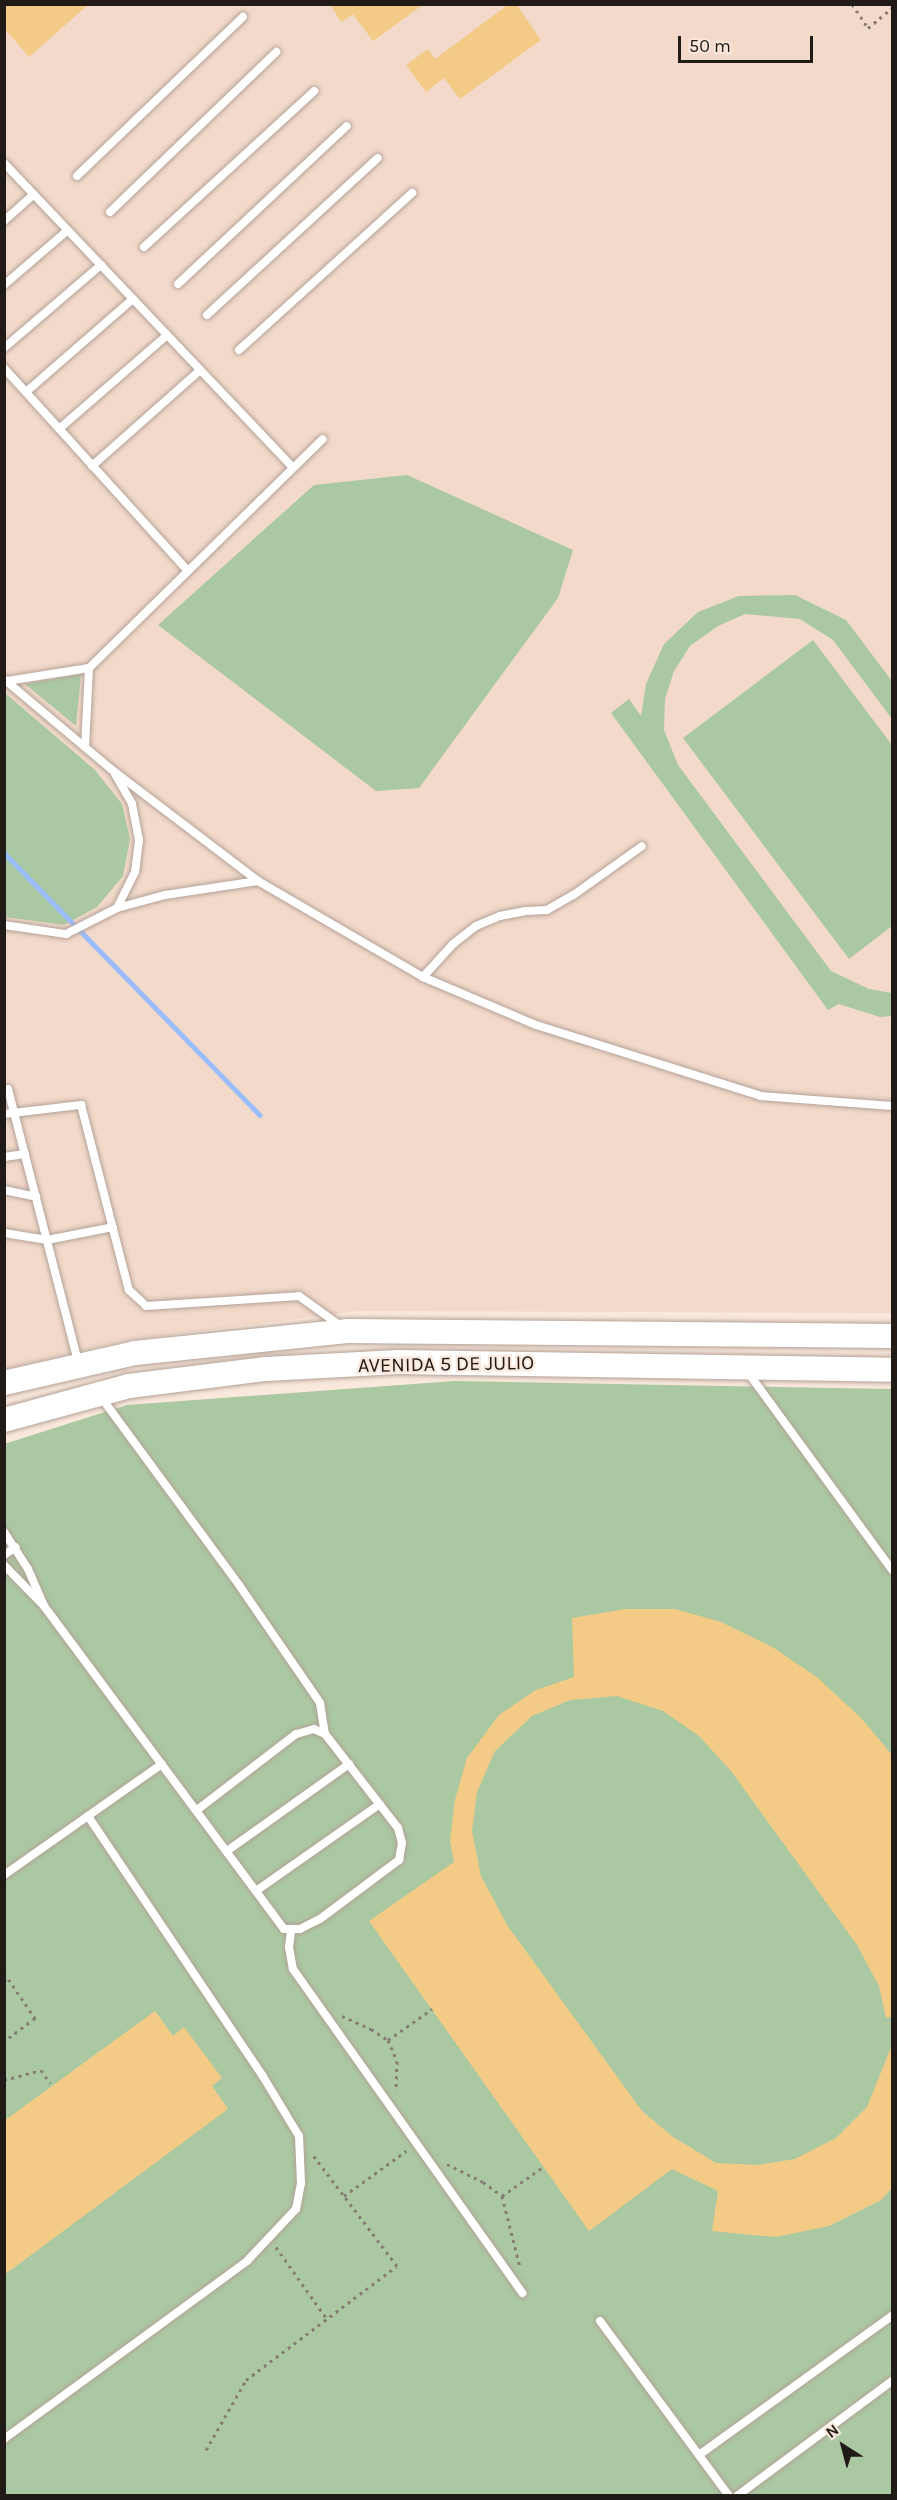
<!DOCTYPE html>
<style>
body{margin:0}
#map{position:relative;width:897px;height:2500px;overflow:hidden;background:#fae8dc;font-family:Karla,sans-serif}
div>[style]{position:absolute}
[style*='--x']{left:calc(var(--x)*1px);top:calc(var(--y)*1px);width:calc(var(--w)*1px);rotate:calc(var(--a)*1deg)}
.built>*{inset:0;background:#f2d9c9}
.green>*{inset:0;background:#aac9a2}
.stream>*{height:5px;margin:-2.5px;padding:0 2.5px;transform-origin:2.5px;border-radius:2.5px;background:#9abdfd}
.building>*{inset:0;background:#f4cb86}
.path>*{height:3px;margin-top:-1.5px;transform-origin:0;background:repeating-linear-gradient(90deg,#877c74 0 3px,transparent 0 7.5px)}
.roads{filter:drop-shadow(0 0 2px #b3a297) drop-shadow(0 0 2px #b3a297)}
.lane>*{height:8px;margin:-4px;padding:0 4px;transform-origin:4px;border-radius:4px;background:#fff}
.secondary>*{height:24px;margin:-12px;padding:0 12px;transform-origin:12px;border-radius:12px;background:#fff}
span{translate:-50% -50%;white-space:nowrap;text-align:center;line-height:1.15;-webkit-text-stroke:4.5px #fae8dc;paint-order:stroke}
.street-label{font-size:20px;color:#211b17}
.frame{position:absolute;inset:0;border:6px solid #211b17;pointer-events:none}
.north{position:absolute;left:813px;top:2416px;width:60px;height:60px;-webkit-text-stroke:4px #fae8dc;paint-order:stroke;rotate:324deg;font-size:16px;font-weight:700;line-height:24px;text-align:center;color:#211b17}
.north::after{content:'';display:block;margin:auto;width:21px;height:27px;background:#211b17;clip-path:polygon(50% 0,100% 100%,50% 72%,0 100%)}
.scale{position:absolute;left:678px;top:36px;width:135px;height:27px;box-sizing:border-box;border:3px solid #211b17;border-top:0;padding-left:8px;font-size:18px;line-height:21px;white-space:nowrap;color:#211b17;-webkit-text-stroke:4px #fae8dc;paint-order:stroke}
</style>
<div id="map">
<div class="built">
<i style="clip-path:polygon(4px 5px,892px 5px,892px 1313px,359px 1311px,128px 1340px,5px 1369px)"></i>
</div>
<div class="green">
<i style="clip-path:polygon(407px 475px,573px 550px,558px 598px,419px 788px,376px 791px,158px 625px,314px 485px)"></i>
<i style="clip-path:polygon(795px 595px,846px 620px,892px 681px,892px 719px,833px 640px,800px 619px,745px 614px,718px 626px,690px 646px,674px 671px,665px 699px,664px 730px,678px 765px,831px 971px,869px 989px,892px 993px,892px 1016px,880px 1017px,839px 1004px,828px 1010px,611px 713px,629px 699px,641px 716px,646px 684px,664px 644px,698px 612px,739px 596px)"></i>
<i style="clip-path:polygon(813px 640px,892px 745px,892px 926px,849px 959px,683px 738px)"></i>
<i style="clip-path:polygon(81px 674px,76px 726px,25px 684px)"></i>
<i style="clip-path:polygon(5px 693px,95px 770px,122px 804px,130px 839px,123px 876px,97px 907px,64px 925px,5px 917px)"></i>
<i style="clip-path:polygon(454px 1381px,892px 1389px,892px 2495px,5px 2495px,4px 1444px,127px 1405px)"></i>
</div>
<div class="stream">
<i style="--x:4;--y:853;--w:366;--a:45.7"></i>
</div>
<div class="building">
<i style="clip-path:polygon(4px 4px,89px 4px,29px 57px,4px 28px)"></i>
<i style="clip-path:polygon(330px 4px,424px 4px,373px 41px,353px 14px,341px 22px)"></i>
<i style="clip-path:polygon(509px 4px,516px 4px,541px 40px,460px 99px,444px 78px,426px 92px,406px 65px,428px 49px,435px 59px)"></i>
<i style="clip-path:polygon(625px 1609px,675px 1609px,721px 1622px,774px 1648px,818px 1678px,862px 1719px,892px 1755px,892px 2017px,886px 2018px,879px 1986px,857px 1945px,731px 1771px,699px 1736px,663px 1711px,617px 1696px,570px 1700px,532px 1716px,495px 1751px,477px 1792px,472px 1831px,481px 1876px,507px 1925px,642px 2111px,673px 2137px,716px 2163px,757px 2165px,795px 2159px,836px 2138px,867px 2107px,892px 2045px,892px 2188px,881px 2200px,829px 2226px,776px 2237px,712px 2231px,718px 2191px,672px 2169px,589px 2231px,369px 1921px,454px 1862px,450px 1840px,455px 1800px,467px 1758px,499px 1715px,536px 1690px,574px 1677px,572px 1618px)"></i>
<i style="clip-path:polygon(155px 2011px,173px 2036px,184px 2027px,222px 2078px,212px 2086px,228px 2109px,4px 2275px,4px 2121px)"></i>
</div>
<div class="path">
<i style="--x:852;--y:4;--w:29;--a:56"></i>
<i style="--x:868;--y:28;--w:31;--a:-40"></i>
<i style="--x:4;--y:1973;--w:55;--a:55.4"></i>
<i style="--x:35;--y:2018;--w:39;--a:143"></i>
<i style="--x:342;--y:2016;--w:32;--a:24"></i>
<i style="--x:371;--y:2029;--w:20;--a:33"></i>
<i style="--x:388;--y:2040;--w:23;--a:67"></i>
<i style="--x:397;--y:2061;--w:30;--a:92"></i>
<i style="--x:388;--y:2040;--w:54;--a:-35.2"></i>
<i style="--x:4;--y:2080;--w:38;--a:-15"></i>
<i style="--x:41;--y:2070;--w:16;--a:55"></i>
<i style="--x:447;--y:2164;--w:40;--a:26.6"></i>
<i style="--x:483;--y:2182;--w:24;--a:36"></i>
<i style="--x:502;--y:2196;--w:73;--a:75.8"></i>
<i style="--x:344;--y:2196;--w:77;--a:-36"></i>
<i style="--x:502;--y:2196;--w:50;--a:-35.3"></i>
<i style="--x:276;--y:2247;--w:88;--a:54.7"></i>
<i style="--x:206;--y:2450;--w:81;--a:-60.3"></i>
<i style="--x:246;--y:2380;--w:189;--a:-37.1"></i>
<i style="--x:397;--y:2266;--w:139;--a:-127.1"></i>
</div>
<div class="roads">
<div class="lane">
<i style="--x:4;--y:163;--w:420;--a:46.5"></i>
<i style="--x:77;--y:176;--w:230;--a:-43.8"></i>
<i style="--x:110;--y:212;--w:231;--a:-43.9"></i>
<i style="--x:4;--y:221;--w:40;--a:-42"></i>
<i style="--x:144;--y:247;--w:231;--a:-42.5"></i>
<i style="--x:178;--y:284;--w:231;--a:-43.1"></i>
<i style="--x:4;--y:285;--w:84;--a:-40.7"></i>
<i style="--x:207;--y:315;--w:232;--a:-42.6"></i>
<i style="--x:4;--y:348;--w:128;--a:-40.6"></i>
<i style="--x:239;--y:350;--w:234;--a:-42.2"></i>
<i style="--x:4;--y:368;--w:274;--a:47.8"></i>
<i style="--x:26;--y:392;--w:142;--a:-41"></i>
<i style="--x:59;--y:429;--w:143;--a:-41"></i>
<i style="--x:92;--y:466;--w:144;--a:-41.6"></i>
<i style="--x:5;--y:680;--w:138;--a:40"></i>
<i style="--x:111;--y:769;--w:185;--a:37.3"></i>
<i style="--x:7;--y:681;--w:83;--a:-9"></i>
<i style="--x:89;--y:668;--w:327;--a:-44.4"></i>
<i style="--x:85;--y:747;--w:79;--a:-87.1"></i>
<i style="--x:115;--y:774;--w:34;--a:60"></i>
<i style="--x:132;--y:804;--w:37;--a:79"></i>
<i style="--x:139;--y:840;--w:32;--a:97"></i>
<i style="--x:135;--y:872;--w:40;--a:116.6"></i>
<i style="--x:4;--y:925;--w:63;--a:8.3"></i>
<i style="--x:66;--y:934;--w:57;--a:-27"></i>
<i style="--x:117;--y:908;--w:50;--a:-15.2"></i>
<i style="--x:165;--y:895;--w:94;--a:-8.6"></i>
<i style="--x:258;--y:881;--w:191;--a:30.2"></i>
<i style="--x:423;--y:977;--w:123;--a:23"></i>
<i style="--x:536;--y:1025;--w:236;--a:17.5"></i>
<i style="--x:761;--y:1096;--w:131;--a:4.4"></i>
<i style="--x:423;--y:977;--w:45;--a:-47.7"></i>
<i style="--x:453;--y:944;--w:29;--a:-38"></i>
<i style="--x:476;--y:926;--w:26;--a:-23"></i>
<i style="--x:500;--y:916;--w:26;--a:-11"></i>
<i style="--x:526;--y:911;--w:21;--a:-3"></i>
<i style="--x:547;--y:910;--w:32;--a:-30"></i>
<i style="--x:575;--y:894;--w:82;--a:-35.6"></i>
<i style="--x:8;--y:1089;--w:285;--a:75.6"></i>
<i style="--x:4;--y:1114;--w:78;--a:-6.7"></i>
<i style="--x:81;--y:1105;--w:191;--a:75.5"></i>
<i style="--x:129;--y:1290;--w:23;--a:43"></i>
<i style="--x:146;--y:1306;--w:153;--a:-3.7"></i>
<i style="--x:299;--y:1296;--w:53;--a:35.8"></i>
<i style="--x:4;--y:1157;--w:21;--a:-8"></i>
<i style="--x:4;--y:1190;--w:33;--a:12"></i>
<i style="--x:4;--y:1233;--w:44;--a:9.2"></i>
<i style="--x:47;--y:1240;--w:67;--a:-11.1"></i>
<i style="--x:747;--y:1371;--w:246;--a:53.9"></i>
<i style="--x:101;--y:1397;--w:233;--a:53.7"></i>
<i style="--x:239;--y:1585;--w:143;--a:55.5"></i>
<i style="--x:320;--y:1703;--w:31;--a:81"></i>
<i style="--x:4;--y:1532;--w:44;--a:57"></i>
<i style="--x:28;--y:1569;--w:40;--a:66.6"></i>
<i style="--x:44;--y:1606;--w:57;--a:-134.3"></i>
<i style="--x:4;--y:1555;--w:14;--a:-34"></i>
<i style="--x:44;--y:1606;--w:402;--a:53.4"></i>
<i style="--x:284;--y:1929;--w:16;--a:0"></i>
<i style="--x:300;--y:1929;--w:22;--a:-27"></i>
<i style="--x:320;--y:1919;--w:99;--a:-36.8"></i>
<i style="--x:399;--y:1860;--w:17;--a:-80"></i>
<i style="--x:402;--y:1843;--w:16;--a:-105"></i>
<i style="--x:398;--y:1828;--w:119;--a:-127.8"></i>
<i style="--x:325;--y:1734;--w:12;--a:-156"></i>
<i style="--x:314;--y:1729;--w:19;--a:164"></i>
<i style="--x:296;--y:1734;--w:125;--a:142.5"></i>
<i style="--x:227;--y:1851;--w:150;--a:-35.5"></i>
<i style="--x:4;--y:1875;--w:193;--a:-35.1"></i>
<i style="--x:256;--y:1891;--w:151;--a:-35.1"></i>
<i style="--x:291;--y:1931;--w:16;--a:97"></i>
<i style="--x:289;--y:1947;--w:22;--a:80"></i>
<i style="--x:293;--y:1969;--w:397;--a:54.7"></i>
<i style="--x:600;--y:2321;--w:217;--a:53.6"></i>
<i style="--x:4;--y:2439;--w:301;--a:-36.2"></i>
<i style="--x:247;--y:2261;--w:71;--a:-46.7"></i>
<i style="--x:296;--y:2209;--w:26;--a:-79"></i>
<i style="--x:301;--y:2183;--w:47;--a:-92.4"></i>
<i style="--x:299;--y:2136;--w:71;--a:-121.2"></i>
<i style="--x:262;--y:2075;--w:312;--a:-123.9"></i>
<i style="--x:699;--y:2455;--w:238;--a:-35.8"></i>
<i style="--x:737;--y:2496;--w:193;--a:-36.6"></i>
</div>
<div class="secondary">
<i style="--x:4;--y:1383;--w:134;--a:-12.9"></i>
<i style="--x:135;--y:1353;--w:213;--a:-5.9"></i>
<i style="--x:347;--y:1331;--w:545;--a:0.53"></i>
<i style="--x:4;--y:1420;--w:130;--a:-15.2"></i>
<i style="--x:129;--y:1386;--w:138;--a:-7.1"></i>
<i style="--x:266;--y:1369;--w:132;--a:-3"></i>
<i style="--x:398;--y:1362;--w:494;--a:0.9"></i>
</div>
</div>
<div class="street-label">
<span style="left:446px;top:1364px;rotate:-1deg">AVENIDA 5 DE JULIO</span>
</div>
<div class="frame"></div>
<div class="north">N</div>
<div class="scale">50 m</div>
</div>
